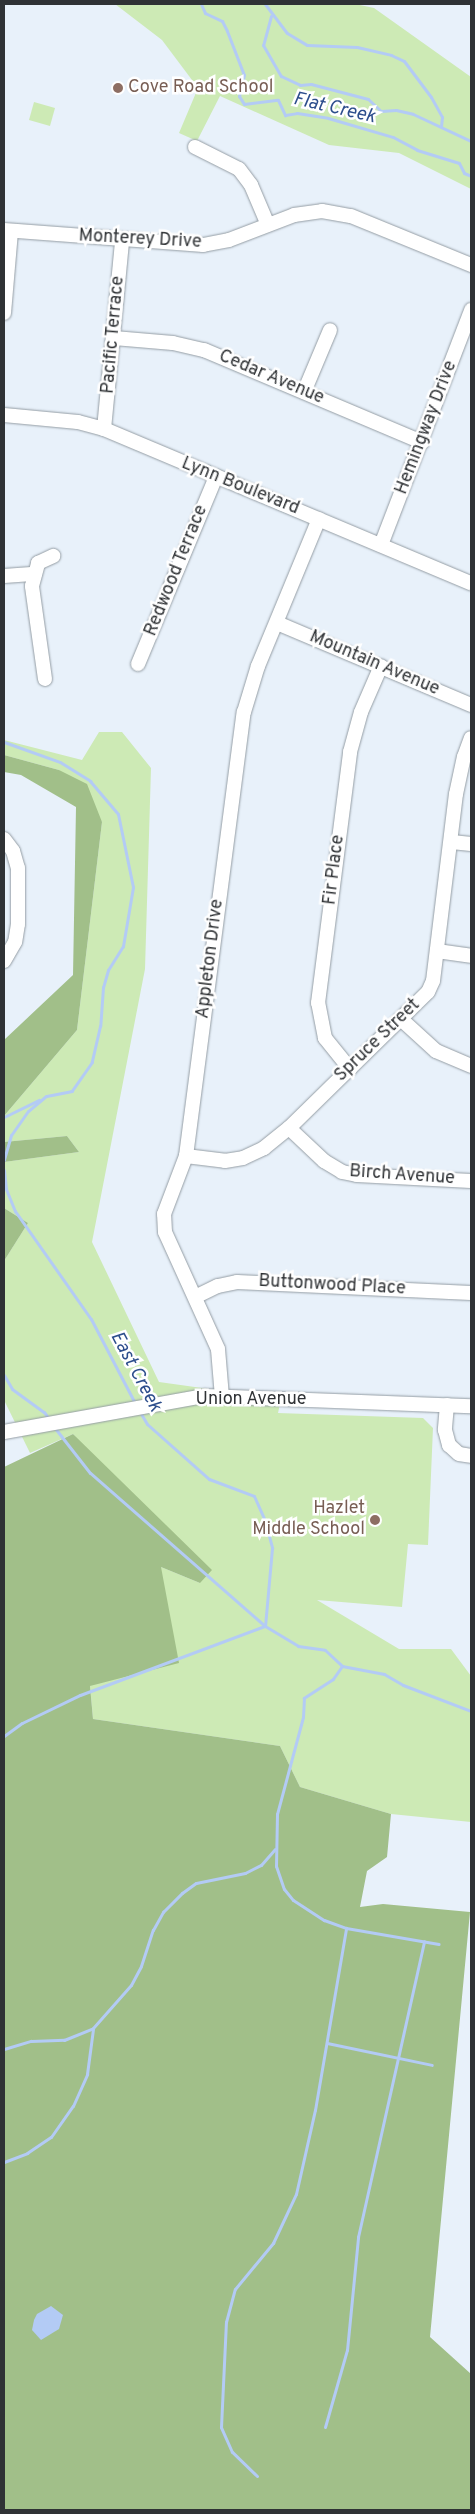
<!DOCTYPE html>
<style>
body{margin:0}
#map{position:relative;width:475px;height:2514px;overflow:hidden;background:#e8f1fa;font-family:Overpass,sans-serif}
div>[style]{position:absolute}
[style*='--x']{left:calc(var(--x)*1px);top:calc(var(--y)*1px);width:calc(var(--w)*1px);rotate:calc(var(--a)*1deg)}
.green>*{inset:0;background:#cdeab5}
.forest>*{inset:0;background:#a1bf89}
.water>*{inset:0;background:#b3cbf5}
.stream>*{height:3px;margin:-1.5px;padding:0 1.5px;transform-origin:1.5px;border-radius:1.5px;background:#b3cbf5}
.roads{filter:drop-shadow(0 0 1px #949da4) drop-shadow(0 0 1px #949da4)}
.minor>*{height:14px;margin:-7px;padding:0 7px;transform-origin:7px;border-radius:7px;background:#fff}
.dots>*{width:14px;height:14px;translate:-50% -50%;box-sizing:border-box;border:2px solid #fff;border-radius:50%}
span{translate:-50% -50%;white-space:nowrap;text-align:center;line-height:1.15;-webkit-text-stroke:5px #fff;paint-order:stroke}
.education-label{font-size:18px;color:#785e54}
.left{translate:0 -50%;text-align:left}
.right{translate:-100% -50%;text-align:right}
.street-label{font-size:18px;color:#2f3235}
.water-label{font-size:19px;color:#2d4e8c;font-style:italic}
.frame{position:absolute;inset:0;border:5px solid #2f3235;pointer-events:none}
</style>
<div id="map">
<div class="green">
<i style="clip-path:polygon(115px 4px,355px 4px,374px 8px,471px 77px,471px 189px,399px 153px,329px 145px,220px 96px,197px 141px,179px 133px,198px 88px,162px 40px)"></i>
<i style="clip-path:polygon(34px 102px,55px 108px,50px 126px,29px 120px)"></i>
<i style="clip-path:polygon(99px 732px,122px 732px,151px 768px,145px 969px,92px 1242px,159px 1382px,281px 1399px,278px 1413px,423px 1418px,433px 1428px,428px 1545px,408px 1544px,402px 1607px,317px 1600px,399px 1649px,451px 1649px,471px 1676px,471px 1822px,391px 1814px,300px 1787px,280px 1746px,93px 1719px,90px 1686px,161px 1567px,200px 1583px,73px 1434px,30px 1453px,4px 1400px,4px 1261px,28px 1223px,4px 1208px,4px 1162px,79px 1152px,67px 1136px,4px 1142px,4px 1116px,77px 1030px,102px 822px,59px 770px,4px 755px,4px 740px,82px 760px)"></i>
</div>
<div class="forest">
<i style="clip-path:polygon(4px 755px,59px 770px,87px 784px,102px 822px,77px 1030px,4px 1116px,4px 1040px,73px 975px,76px 807px,21px 775px,4px 772px)"></i>
<i style="clip-path:polygon(67px 1136px,79px 1152px,4px 1162px,4px 1142px)"></i>
<i style="clip-path:polygon(4px 1208px,28px 1223px,4px 1261px)"></i>
<i style="clip-path:polygon(73px 1434px,212px 1570px,200px 1583px,161px 1567px,179px 1663px,90px 1686px,93px 1719px,280px 1746px,300px 1787px,391px 1814px,387px 1857px,367px 1871px,360px 1907px,383px 1904px,470px 1912px,430px 2337px,471px 2374px,471px 2510px,4px 2510px,4px 1467px)"></i>
</div>
<div class="water">
<i style="clip-path:polygon(51px 2306px,63px 2315px,59px 2329px,41px 2340px,32px 2330px,34px 2320px,37px 2314px)"></i>
</div>
<div class="stream">
<i style="--x:201;--y:4;--w:10;--a:66"></i>
<i style="--x:205;--y:13;--w:19;--a:25"></i>
<i style="--x:222;--y:21;--w:11;--a:63"></i>
<i style="--x:227;--y:31;--w:47;--a:68.9"></i>
<i style="--x:244;--y:75;--w:22;--a:103"></i>
<i style="--x:239;--y:96;--w:9;--a:58"></i>
<i style="--x:244;--y:104;--w:34;--a:-7"></i>
<i style="--x:278;--y:100;--w:17;--a:65"></i>
<i style="--x:285;--y:115;--w:12;--a:-9"></i>
<i style="--x:297;--y:113;--w:31;--a:9"></i>
<i style="--x:328;--y:118;--w:68;--a:16.3"></i>
<i style="--x:393;--y:137;--w:27;--a:28"></i>
<i style="--x:417;--y:150;--w:44;--a:17.2"></i>
<i style="--x:459;--y:163;--w:11;--a:63"></i>
<i style="--x:464;--y:173;--w:8;--a:23"></i>
<i style="--x:265;--y:4;--w:36;--a:53"></i>
<i style="--x:287;--y:33;--w:23;--a:31"></i>
<i style="--x:307;--y:45;--w:50;--a:2.3"></i>
<i style="--x:357;--y:47;--w:35;--a:13"></i>
<i style="--x:391;--y:55;--w:14;--a:25"></i>
<i style="--x:404;--y:61;--w:45;--a:53.1"></i>
<i style="--x:431;--y:97;--w:23;--a:61"></i>
<i style="--x:442;--y:117;--w:9;--a:96"></i>
<i style="--x:271;--y:16;--w:30;--a:105"></i>
<i style="--x:263;--y:45;--w:36;--a:60"></i>
<i style="--x:281;--y:76;--w:21;--a:25"></i>
<i style="--x:300;--y:85;--w:11;--a:-5"></i>
<i style="--x:311;--y:84;--w:59;--a:14.7"></i>
<i style="--x:368;--y:99;--w:18;--a:43"></i>
<i style="--x:381;--y:111;--w:15;--a:-4"></i>
<i style="--x:396;--y:110;--w:17;--a:13"></i>
<i style="--x:413;--y:114;--w:64;--a:25"></i>
<i style="--x:4;--y:742;--w:59;--a:19.7"></i>
<i style="--x:60;--y:762;--w:36;--a:32"></i>
<i style="--x:90;--y:781;--w:43;--a:49.7"></i>
<i style="--x:118;--y:814;--w:75;--a:78.4"></i>
<i style="--x:133;--y:887;--w:60;--a:99.6"></i>
<i style="--x:123;--y:946;--w:28;--a:122"></i>
<i style="--x:108;--y:970;--w:18;--a:106"></i>
<i style="--x:103;--y:987;--w:39;--a:94"></i>
<i style="--x:100;--y:1026;--w:37;--a:103"></i>
<i style="--x:92;--y:1062;--w:35;--a:125"></i>
<i style="--x:72;--y:1091;--w:26;--a:169"></i>
<i style="--x:46;--y:1096;--w:23;--a:140"></i>
<i style="--x:28;--y:1111;--w:29;--a:125"></i>
<i style="--x:11;--y:1135;--w:26;--a:106"></i>
<i style="--x:4;--y:1117;--w:39;--a:-26"></i>
<i style="--x:4;--y:1170;--w:19;--a:84"></i>
<i style="--x:6;--y:1189;--w:24;--a:68"></i>
<i style="--x:15;--y:1211;--w:132;--a:54.9"></i>
<i style="--x:91;--y:1319;--w:97;--a:62.4"></i>
<i style="--x:4;--y:1375;--w:16;--a:60"></i>
<i style="--x:12;--y:1389;--w:39;--a:36"></i>
<i style="--x:44;--y:1412;--w:9;--a:54"></i>
<i style="--x:140;--y:1412;--w:14;--a:60"></i>
<i style="--x:147;--y:1424;--w:83;--a:41.6"></i>
<i style="--x:209;--y:1479;--w:48;--a:20.7"></i>
<i style="--x:254;--y:1496;--w:27;--a:66"></i>
<i style="--x:265;--y:1521;--w:28;--a:75"></i>
<i style="--x:272;--y:1548;--w:78;--a:95.1"></i>
<i style="--x:265;--y:1626;--w:39;--a:31"></i>
<i style="--x:298;--y:1646;--w:27;--a:8"></i>
<i style="--x:325;--y:1650;--w:23;--a:43"></i>
<i style="--x:342;--y:1666;--w:43;--a:10.8"></i>
<i style="--x:384;--y:1674;--w:22;--a:30"></i>
<i style="--x:403;--y:1685;--w:73;--a:20.9"></i>
<i style="--x:342;--y:1666;--w:16;--a:125"></i>
<i style="--x:333;--y:1679;--w:35;--a:147"></i>
<i style="--x:304;--y:1698;--w:19;--a:93"></i>
<i style="--x:303;--y:1717;--w:100;--a:105"></i>
<i style="--x:277;--y:1814;--w:52;--a:91.1"></i>
<i style="--x:276;--y:1866;--w:24;--a:71"></i>
<i style="--x:284;--y:1889;--w:14;--a:51"></i>
<i style="--x:293;--y:1900;--w:37;--a:33"></i>
<i style="--x:324;--y:1920;--w:23;--a:20"></i>
<i style="--x:346;--y:1928;--w:94;--a:9.8"></i>
<i style="--x:4;--y:1736;--w:22;--a:-36"></i>
<i style="--x:22;--y:1723;--w:64;--a:-25.8"></i>
<i style="--x:80;--y:1695;--w:197;--a:-20.5"></i>
<i style="--x:265;--y:1626;--w:232;--a:-138.8"></i>
<i style="--x:90;--y:1473;--w:58;--a:-128"></i>
<i style="--x:327;--y:2043;--w:107;--a:11.8"></i>
<i style="--x:4;--y:2049;--w:28;--a:-17"></i>
<i style="--x:31;--y:2041;--w:33;--a:-2"></i>
<i style="--x:64;--y:2040;--w:31;--a:-22"></i>
<i style="--x:93;--y:2028;--w:57;--a:-48.5"></i>
<i style="--x:131;--y:1985;--w:21;--a:-62"></i>
<i style="--x:141;--y:1966;--w:38;--a:-72"></i>
<i style="--x:153;--y:1930;--w:21;--a:-61"></i>
<i style="--x:163;--y:1912;--w:27;--a:-45"></i>
<i style="--x:182;--y:1893;--w:17;--a:-36"></i>
<i style="--x:196;--y:1883;--w:50;--a:-11.5"></i>
<i style="--x:245;--y:1873;--w:18;--a:-27"></i>
<i style="--x:261;--y:1865;--w:21;--a:-49"></i>
<i style="--x:4;--y:2162;--w:25;--a:-21"></i>
<i style="--x:27;--y:2153;--w:29;--a:-34"></i>
<i style="--x:51;--y:2137;--w:38;--a:-55"></i>
<i style="--x:73;--y:2106;--w:35;--a:-66"></i>
<i style="--x:87;--y:2074;--w:45;--a:-82.4"></i>
<i style="--x:325;--y:2427;--w:80;--a:-74.1"></i>
<i style="--x:347;--y:2350;--w:114;--a:-84.4"></i>
<i style="--x:358;--y:2237;--w:303;--a:-77.4"></i>
<i style="--x:257;--y:2476;--w:35;--a:-136"></i>
<i style="--x:232;--y:2452;--w:27;--a:-114"></i>
<i style="--x:221;--y:2427;--w:105;--a:-87.3"></i>
<i style="--x:226;--y:2322;--w:34;--a:-75"></i>
<i style="--x:235;--y:2289;--w:60;--a:-50.4"></i>
<i style="--x:273;--y:2243;--w:54;--a:-64.9"></i>
<i style="--x:296;--y:2194;--w:86;--a:-77.3"></i>
<i style="--x:315;--y:2110;--w:185;--a:-80.3"></i>
</div>
<div class="roads">
<div class="minor">
<i style="--x:195;--y:147;--w:49;--a:26.6"></i>
<i style="--x:239;--y:169;--w:20;--a:53"></i>
<i style="--x:251;--y:185;--w:43;--a:67"></i>
<i style="--x:4;--y:230;--w:200;--a:4.3"></i>
<i style="--x:203;--y:245;--w:26;--a:-11"></i>
<i style="--x:229;--y:240;--w:70;--a:-21"></i>
<i style="--x:294;--y:215;--w:28;--a:-8"></i>
<i style="--x:322;--y:211;--w:29;--a:10"></i>
<i style="--x:351;--y:216;--w:130;--a:22.2"></i>
<i style="--x:4;--y:313;--w:82;--a:-85.1"></i>
<i style="--x:114;--y:338;--w:59;--a:4.8"></i>
<i style="--x:173;--y:343;--w:32;--a:13"></i>
<i style="--x:204;--y:350;--w:237;--a:22.9"></i>
<i style="--x:304;--y:392;--w:67;--a:-67.2"></i>
<i style="--x:4;--y:415;--w:74;--a:5.4"></i>
<i style="--x:78;--y:422;--w:27;--a:15"></i>
<i style="--x:104;--y:429;--w:398;--a:22.8"></i>
<i style="--x:104;--y:429;--w:189;--a:-84.5"></i>
<i style="--x:381;--y:545;--w:252;--a:-69"></i>
<i style="--x:4;--y:576;--w:31;--a:-4"></i>
<i style="--x:277;--y:623;--w:211;--a:22.9"></i>
<i style="--x:138;--y:664;--w:203;--a:-67.4"></i>
<i style="--x:45;--y:679;--w:94;--a:-98"></i>
<i style="--x:32;--y:586;--w:24;--a:-75"></i>
<i style="--x:38;--y:563;--w:17;--a:-25"></i>
<i style="--x:4;--y:839;--w:15;--a:53"></i>
<i style="--x:13;--y:851;--w:18;--a:74"></i>
<i style="--x:18;--y:868;--w:56;--a:90"></i>
<i style="--x:18;--y:924;--w:18;--a:99"></i>
<i style="--x:15;--y:942;--w:22;--a:120"></i>
<i style="--x:452;--y:842;--w:19;--a:6"></i>
<i style="--x:437;--y:951;--w:34;--a:8"></i>
<i style="--x:402;--y:1020;--w:46;--a:42.4"></i>
<i style="--x:436;--y:1051;--w:38;--a:23"></i>
<i style="--x:350;--y:1069;--w:40;--a:-129"></i>
<i style="--x:325;--y:1038;--w:36;--a:-101"></i>
<i style="--x:318;--y:1003;--w:253;--a:-82.7"></i>
<i style="--x:350;--y:752;--w:41;--a:-74.6"></i>
<i style="--x:361;--y:712;--w:50;--a:-66.5"></i>
<i style="--x:289;--y:1128;--w:48;--a:43.3"></i>
<i style="--x:324;--y:1161;--w:21;--a:31"></i>
<i style="--x:342;--y:1172;--w:15;--a:11"></i>
<i style="--x:357;--y:1175;--w:114;--a:3"></i>
<i style="--x:186;--y:1156;--w:39;--a:7"></i>
<i style="--x:225;--y:1161;--w:18;--a:-9"></i>
<i style="--x:243;--y:1158;--w:23;--a:-25"></i>
<i style="--x:264;--y:1148;--w:32;--a:-39"></i>
<i style="--x:289;--y:1128;--w:194;--a:-44.4"></i>
<i style="--x:428;--y:992;--w:12;--a:-66"></i>
<i style="--x:433;--y:981;--w:188;--a:-83"></i>
<i style="--x:456;--y:794;--w:38;--a:-78"></i>
<i style="--x:464;--y:757;--w:20;--a:-70"></i>
<i style="--x:195;--y:1297;--w:25;--a:-26"></i>
<i style="--x:218;--y:1286;--w:19;--a:-12"></i>
<i style="--x:237;--y:1282;--w:234;--a:2.7"></i>
<i style="--x:222;--y:1397;--w:48;--a:-94.8"></i>
<i style="--x:218;--y:1349;--w:128;--a:-114.4"></i>
<i style="--x:165;--y:1232;--w:18;--a:-93"></i>
<i style="--x:164;--y:1214;--w:62;--a:-69.2"></i>
<i style="--x:186;--y:1156;--w:448;--a:-82.6"></i>
<i style="--x:244;--y:712;--w:48;--a:-73.1"></i>
<i style="--x:258;--y:666;--w:159;--a:-67.5"></i>
<i style="--x:447;--y:1405;--w:25;--a:95"></i>
<i style="--x:445;--y:1430;--w:16;--a:75"></i>
<i style="--x:449;--y:1445;--w:13;--a:42"></i>
<i style="--x:459;--y:1454;--w:12;--a:9"></i>
<i style="--x:4;--y:1432;--w:204;--a:-10.2"></i>
<i style="--x:205;--y:1396;--w:266;--a:2.2"></i>
</div>
</div>
<div class="dots">
<i style="left:118px;top:88px;background:#8d6e63"></i>
<i style="left:375px;top:1520px;background:#8d6e63"></i>
</div>
<div class="education-label">
<span class="left" style="left:128px;top:88px">Cove Road School</span>
<span class="right" style="left:365px;top:1520px">Hazlet<br>Middle School</span>
</div>
<div class="street-label">
<span style="left:140px;top:240px;rotate:3deg">Monterey Drive</span>
<span style="left:114px;top:335px;rotate:-85deg">Pacific Terrace</span>
<span style="left:271px;top:378px;rotate:23deg">Cedar Avenue</span>
<span style="left:427px;top:428px;rotate:-69deg">Hemingway Drive</span>
<span style="left:240px;top:487px;rotate:22deg">Lynn Boulevard</span>
<span style="left:177px;top:571px;rotate:-68deg">Redwood Terrace</span>
<span style="left:374px;top:664px;rotate:23deg">Mountain Avenue</span>
<span style="left:335px;top:870px;rotate:-83deg">Fir Place</span>
<span style="left:211px;top:959px;rotate:-83deg">Appleton Drive</span>
<span style="left:378px;top:1041px;rotate:-44deg">Spruce Street</span>
<span style="left:402px;top:1176px;rotate:4deg">Birch Avenue</span>
<span style="left:332px;top:1286px;rotate:3deg">Buttonwood Place</span>
<span style="left:251px;top:1400px">Union Avenue</span>
</div>
<div class="water-label">
<span style="left:334px;top:109px;rotate:13deg">Flat Creek</span>
<span style="left:135px;top:1372px;rotate:62deg">East Creek</span>
</div>
<div class="frame"></div>
</div>
